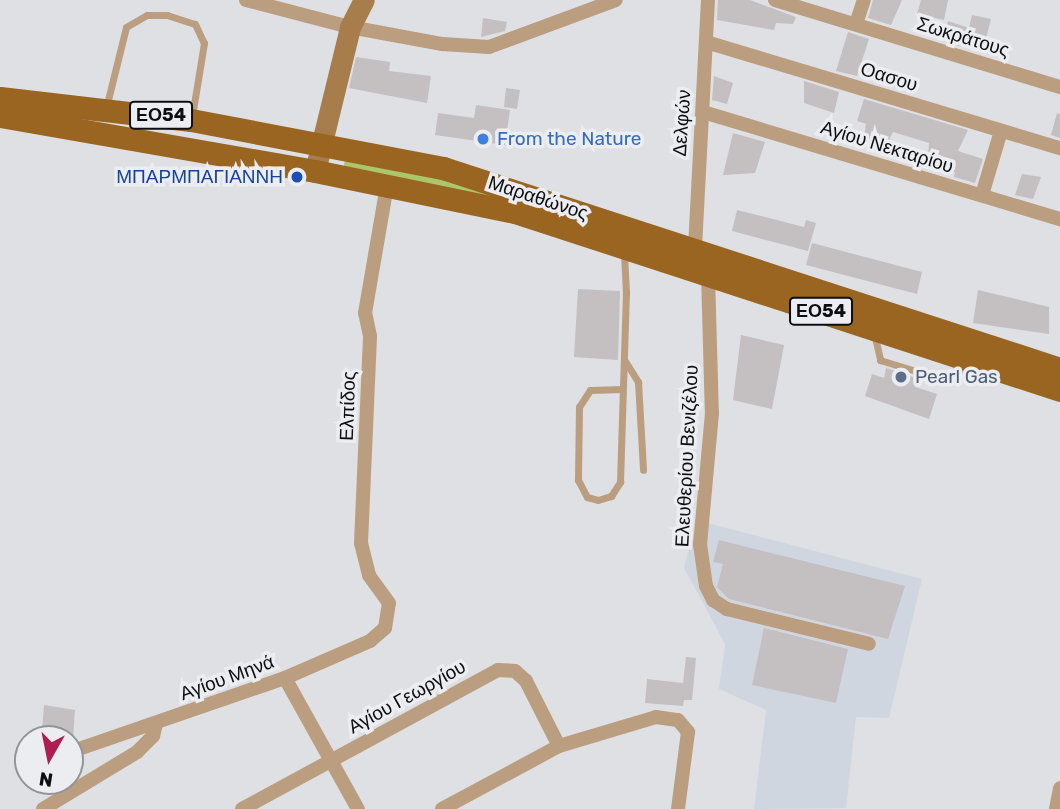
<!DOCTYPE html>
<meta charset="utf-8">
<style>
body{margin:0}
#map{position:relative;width:1060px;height:809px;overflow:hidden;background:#dee0e4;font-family:Rubik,sans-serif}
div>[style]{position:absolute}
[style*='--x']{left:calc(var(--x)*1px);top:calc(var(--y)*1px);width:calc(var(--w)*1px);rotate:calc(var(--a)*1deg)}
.built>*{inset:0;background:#d0d6e0}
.green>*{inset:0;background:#acc66b}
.building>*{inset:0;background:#c4bfc1}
.lane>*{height:7px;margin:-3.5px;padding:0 3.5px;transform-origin:3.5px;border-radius:3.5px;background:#bb9e7f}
.street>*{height:14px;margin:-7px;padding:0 7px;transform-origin:7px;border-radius:7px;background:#bb9e7f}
.secondary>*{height:21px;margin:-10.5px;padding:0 10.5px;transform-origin:10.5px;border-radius:10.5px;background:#a87d4c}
.primary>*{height:23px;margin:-11.5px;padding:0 11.5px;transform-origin:11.5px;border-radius:11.5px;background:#996521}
.dots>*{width:19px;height:19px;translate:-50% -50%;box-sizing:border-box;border:4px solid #ebedf1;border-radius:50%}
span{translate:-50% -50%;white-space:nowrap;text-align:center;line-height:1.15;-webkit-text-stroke:7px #ebedf1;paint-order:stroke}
.shield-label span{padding:2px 5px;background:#ebedf1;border:2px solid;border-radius:5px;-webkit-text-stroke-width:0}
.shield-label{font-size:18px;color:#0d0e0f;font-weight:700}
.street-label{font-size:19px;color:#0d0e0f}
.shop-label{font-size:19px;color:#366cbe}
.left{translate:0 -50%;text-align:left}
.transit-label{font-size:19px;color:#164399}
.right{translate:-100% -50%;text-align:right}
.service-label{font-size:19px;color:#4e5e75}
.north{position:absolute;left:14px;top:725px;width:70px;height:70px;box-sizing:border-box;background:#ebedf1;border:2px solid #929497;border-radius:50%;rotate:189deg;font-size:19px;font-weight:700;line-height:28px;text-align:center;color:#0d0e0f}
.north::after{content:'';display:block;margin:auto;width:24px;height:32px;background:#ae1e50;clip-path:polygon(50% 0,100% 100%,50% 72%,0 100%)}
</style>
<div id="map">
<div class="built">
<i style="clip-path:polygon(696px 520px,922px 579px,889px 718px,856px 717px,846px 808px,754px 809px,766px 710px,719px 689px,725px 644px,684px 568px)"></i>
</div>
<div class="green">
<i style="clip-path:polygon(345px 158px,391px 164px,547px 209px,344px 166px)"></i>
</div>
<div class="building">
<i style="clip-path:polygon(718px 0,750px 0,796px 17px,793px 24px,776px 23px,774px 30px,717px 20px)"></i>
<i style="clip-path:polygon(873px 0,902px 0,891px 25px,868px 18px)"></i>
<i style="clip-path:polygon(921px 0,948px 0,944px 20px,917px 14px)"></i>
<i style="clip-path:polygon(972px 15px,991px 19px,983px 50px,961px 41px,959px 46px,942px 41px,948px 21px,969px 28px)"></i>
<i style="clip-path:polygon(483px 18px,507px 22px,505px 31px,481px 37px)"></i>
<i style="clip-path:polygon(848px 32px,869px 39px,857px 76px,836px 71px)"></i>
<i style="clip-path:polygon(356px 57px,390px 62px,389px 71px,431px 76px,427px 103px,349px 88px)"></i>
<i style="clip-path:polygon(714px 76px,733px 83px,727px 104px,712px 100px)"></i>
<i style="clip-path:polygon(804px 81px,839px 92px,834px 113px,804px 103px)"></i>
<i style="clip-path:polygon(506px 88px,520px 90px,517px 109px,504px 107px)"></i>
<i style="clip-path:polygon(864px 99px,968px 130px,958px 151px,983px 159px,975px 183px,954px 177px,955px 172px,927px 169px,929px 143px,893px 132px,885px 148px,863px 143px,866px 124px,857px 121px)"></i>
<i style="clip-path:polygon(476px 105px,510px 110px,505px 145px,435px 135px,438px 113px,474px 118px)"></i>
<i style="clip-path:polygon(1057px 113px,1060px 114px,1060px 138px,1051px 135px)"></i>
<i style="clip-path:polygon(733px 133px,765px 142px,755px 173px,723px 175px)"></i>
<i style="clip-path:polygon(1022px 174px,1041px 177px,1033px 199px,1015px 195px)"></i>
<i style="clip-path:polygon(737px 210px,804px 227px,806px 220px,816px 223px,808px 251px,732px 231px)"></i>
<i style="clip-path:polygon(812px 243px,922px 272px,917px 294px,806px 265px)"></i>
<i style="clip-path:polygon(578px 289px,620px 291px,618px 360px,574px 357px)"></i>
<i style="clip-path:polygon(978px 290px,1049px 307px,1049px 334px,973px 323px)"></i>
<i style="clip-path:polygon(741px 335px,784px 345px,772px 409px,733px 400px)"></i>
<i style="clip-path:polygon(886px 368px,917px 378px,915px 387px,937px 394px,929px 419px,865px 396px,872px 374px,884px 378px)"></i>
<i style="clip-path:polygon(719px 540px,905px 586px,888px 639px,729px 599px,717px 587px,723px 564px,713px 562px)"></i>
<i style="clip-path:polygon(764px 628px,848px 649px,836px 703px,752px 685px)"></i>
<i style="clip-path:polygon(686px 657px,696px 658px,692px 700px,684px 700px,683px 706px,645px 703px,647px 679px,683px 683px)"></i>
<i style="clip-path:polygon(44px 705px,75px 710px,73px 739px,42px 731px)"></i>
</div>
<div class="lane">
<i style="--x:106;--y:108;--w:83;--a:-76.1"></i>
<i style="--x:126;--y:27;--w:24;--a:-30"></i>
<i style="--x:147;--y:15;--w:20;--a:0"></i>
<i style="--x:167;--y:15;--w:29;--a:18"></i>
<i style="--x:195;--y:24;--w:21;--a:65"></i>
<i style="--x:204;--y:43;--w:74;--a:99.3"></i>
<i style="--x:874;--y:333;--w:28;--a:77"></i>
<i style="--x:880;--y:360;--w:68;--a:17.1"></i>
<i style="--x:945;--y:380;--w:28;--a:-32"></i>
<i style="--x:625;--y:361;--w:25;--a:58"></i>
<i style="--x:638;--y:382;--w:88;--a:86.7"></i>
<i style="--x:622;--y:389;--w:32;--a:178"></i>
<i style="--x:590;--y:390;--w:20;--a:123"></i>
<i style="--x:579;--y:407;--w:73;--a:90.8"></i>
<i style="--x:578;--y:480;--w:19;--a:62"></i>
<i style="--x:587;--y:497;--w:11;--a:15"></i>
<i style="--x:598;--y:500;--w:14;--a:-17"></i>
<i style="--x:611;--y:496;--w:17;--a:-57"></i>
<i style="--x:620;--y:482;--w:189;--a:-88.2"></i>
<i style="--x:626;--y:293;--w:40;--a:-92.9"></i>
</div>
<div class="street">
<i style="--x:246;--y:0;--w:107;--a:14.6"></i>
<i style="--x:350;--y:27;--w:94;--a:10.5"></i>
<i style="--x:442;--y:44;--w:47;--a:3.7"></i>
<i style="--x:489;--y:47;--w:135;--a:-20.3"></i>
<i style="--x:775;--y:0;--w:298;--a:17"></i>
<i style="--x:856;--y:24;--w:25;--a:-72"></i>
<i style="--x:706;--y:42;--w:370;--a:16.7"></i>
<i style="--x:703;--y:112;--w:373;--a:16.7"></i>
<i style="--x:982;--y:195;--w:67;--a:-73.5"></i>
<i style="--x:695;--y:248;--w:248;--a:-87"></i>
<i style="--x:708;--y:274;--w:139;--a:88.4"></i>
<i style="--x:712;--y:413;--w:132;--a:95.2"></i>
<i style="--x:700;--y:544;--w:42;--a:81.9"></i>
<i style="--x:706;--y:586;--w:16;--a:63"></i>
<i style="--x:713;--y:600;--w:17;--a:33"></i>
<i style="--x:727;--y:609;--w:146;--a:13.8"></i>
<i style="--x:285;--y:678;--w:150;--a:60.9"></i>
<i style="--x:70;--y:752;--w:227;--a:-19"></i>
<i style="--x:285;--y:678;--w:93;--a:-23.5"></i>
<i style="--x:370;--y:641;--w:20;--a:-41"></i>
<i style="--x:385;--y:628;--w:25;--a:-81"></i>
<i style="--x:389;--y:603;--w:34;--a:-126"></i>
<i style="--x:369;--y:575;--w:33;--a:-104"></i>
<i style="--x:361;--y:543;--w:207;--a:-87.5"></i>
<i style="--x:370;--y:336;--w:24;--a:-102"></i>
<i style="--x:365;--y:313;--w:130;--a:-80.2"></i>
<i style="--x:43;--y:809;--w:110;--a:-31.2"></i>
<i style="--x:137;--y:752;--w:23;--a:-45"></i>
<i style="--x:153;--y:736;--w:12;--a:-76"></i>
<i style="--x:242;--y:809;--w:291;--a:-28.5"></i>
<i style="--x:498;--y:670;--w:17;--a:3"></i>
<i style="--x:515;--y:671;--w:15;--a:42"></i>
<i style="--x:526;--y:681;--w:73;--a:63.1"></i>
<i style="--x:442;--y:809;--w:133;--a:-28.3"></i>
<i style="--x:559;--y:746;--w:101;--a:-16.6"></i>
<i style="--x:656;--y:717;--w:22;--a:8"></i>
<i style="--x:678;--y:720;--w:16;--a:50"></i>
<i style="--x:688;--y:732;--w:78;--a:97.4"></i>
<i style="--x:1056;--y:809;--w:21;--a:-79"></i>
</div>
<div class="secondary">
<i style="--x:315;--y:171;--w:148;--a:-76.3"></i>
<i style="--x:350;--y:27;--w:30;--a:-63"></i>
</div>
<div class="primary">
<i style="--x:0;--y:98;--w:192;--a:6.6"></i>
<i style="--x:191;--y:120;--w:257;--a:10.8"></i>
<i style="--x:443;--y:168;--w:649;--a:18.04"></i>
<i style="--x:0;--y:116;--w:320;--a:9.9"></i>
<i style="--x:315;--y:171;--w:204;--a:11.6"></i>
<i style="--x:515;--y:212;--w:573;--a:18.09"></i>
</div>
<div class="dots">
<i style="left:483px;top:139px;background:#3f7fe0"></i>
<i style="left:297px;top:177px;background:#1a4fb4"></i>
<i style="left:901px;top:377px;background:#5c6f8a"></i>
</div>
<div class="shield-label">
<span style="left:161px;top:115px">ΕΟ54</span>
<span style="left:821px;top:311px">ΕΟ54</span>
</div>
<div class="street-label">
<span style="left:963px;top:37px;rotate:17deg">Σωκράτους</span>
<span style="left:889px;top:77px;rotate:17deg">Οασου</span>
<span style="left:682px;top:123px;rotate:-86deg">Δελφών</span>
<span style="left:887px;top:147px;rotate:17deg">Αγίου Νεκταρίου</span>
<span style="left:538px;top:198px;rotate:18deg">Μαραθώνος</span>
<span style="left:348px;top:406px;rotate:-88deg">Ελπίδος</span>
<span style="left:687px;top:456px;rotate:-87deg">Ελευθερίου Βενιζέλου</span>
<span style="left:227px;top:678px;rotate:-20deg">Αγίου Μηνά</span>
<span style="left:407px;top:697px;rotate:-29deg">Αγίου Γεωργίου</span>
</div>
<div class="shop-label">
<span class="left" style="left:497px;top:139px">From the Nature</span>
</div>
<div class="transit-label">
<span class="right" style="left:283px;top:177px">ΜΠΑΡΜΠΑΓΙΑΝΝΗ</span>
</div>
<div class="service-label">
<span class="left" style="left:915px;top:377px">Pearl Gas</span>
</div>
<div class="north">N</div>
</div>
